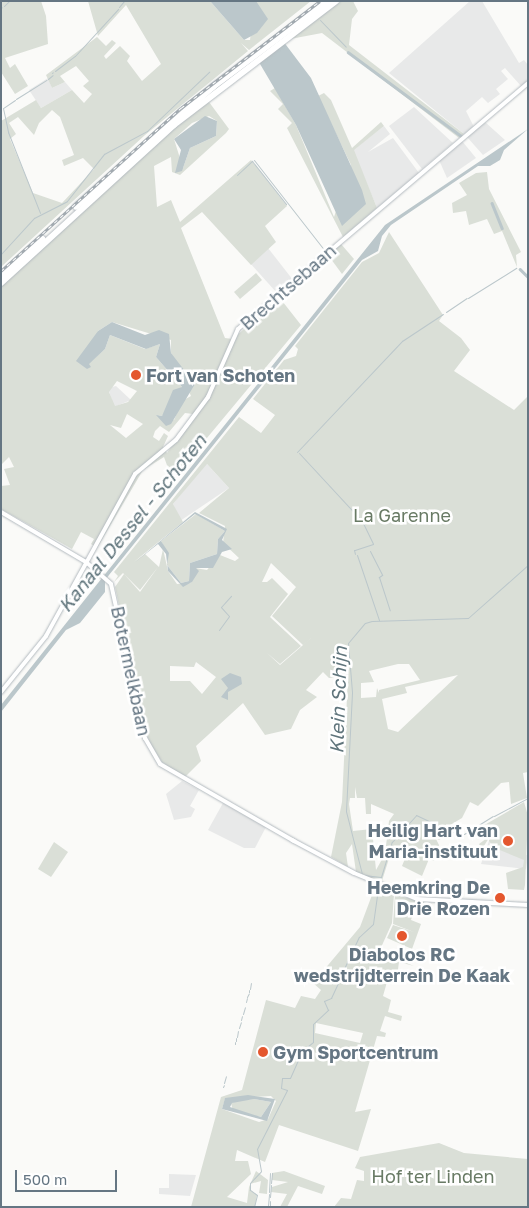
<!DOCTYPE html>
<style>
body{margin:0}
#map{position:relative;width:529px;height:1208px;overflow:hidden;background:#fafaf8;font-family:"Golos Text",sans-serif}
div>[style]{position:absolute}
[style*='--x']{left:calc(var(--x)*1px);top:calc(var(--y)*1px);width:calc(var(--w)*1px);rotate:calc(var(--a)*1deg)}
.built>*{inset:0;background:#e8e9e9}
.green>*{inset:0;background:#dadfd7}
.water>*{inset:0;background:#bbc7cb}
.stream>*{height:1px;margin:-0.5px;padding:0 0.5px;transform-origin:0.5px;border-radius:0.5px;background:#bbc7cb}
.canal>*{height:2.5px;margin:-1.25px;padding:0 1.25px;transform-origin:1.25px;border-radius:1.25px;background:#bbc7cb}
.roads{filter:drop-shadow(0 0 1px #b3babf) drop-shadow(0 0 1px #b3babf)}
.secondary>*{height:4px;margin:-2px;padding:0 2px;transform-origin:2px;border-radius:2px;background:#fff}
.motorway>*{height:5.5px;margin:-2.75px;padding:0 2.75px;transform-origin:2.75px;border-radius:2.75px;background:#fff}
.rail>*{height:3px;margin-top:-1.5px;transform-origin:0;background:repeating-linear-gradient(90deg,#fff 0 4px,#a2aab0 0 8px);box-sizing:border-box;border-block:1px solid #a2aab0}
.dots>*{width:14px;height:14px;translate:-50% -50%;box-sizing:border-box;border:2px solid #fff;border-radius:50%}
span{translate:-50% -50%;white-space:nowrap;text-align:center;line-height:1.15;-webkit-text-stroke:5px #fff;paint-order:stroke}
.street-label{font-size:18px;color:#657683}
.poi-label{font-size:18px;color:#657683;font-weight:700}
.left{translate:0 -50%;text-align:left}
.right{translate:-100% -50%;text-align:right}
.park-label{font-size:18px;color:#687a64}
.water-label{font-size:19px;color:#60757c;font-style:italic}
.frame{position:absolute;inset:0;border:2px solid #657683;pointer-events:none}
.scale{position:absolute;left:15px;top:1170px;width:102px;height:22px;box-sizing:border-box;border:2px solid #657683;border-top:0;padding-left:6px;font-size:15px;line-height:18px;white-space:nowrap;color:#657683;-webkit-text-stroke:4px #fff;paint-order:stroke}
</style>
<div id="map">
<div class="built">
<i style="clip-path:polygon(470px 1px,482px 1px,519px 63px,524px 60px,528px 65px,528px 81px,521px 86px,505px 68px,501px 71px,508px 79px,496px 89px,500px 94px,488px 103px,482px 97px,466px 111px,474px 127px,485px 122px,505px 140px,483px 155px,467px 137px,473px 127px,464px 134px,389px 73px)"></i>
<i style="clip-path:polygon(48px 78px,52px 88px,65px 82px,72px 90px,41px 108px,29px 90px)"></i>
<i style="clip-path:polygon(414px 107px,453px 143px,422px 169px,389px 126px)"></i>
<i style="clip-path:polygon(384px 126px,390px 134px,368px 152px,393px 138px,419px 173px,377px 208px,353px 150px)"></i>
<i style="clip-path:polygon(462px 141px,476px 158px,447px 178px,439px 160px)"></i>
<i style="clip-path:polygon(268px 248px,293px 280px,277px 293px,250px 263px)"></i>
<i style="clip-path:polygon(116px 386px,131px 400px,114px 407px,108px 388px)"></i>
<i style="clip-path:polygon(206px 463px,229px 488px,180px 521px,173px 504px)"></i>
<i style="clip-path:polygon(182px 781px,199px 790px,190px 806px,195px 809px,191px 817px,174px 820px,166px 794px)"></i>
<i style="clip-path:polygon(223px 803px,266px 827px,255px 848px,244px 848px,208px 830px)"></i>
<i style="clip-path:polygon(492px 832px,528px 856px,526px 869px,481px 864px)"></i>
<i style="clip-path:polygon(169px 1174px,196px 1175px,190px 1196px,159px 1194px,159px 1188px,169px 1188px)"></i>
</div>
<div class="green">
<i style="clip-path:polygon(1px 1px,41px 1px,46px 16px,48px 44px,5px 58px,10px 68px,15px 64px,28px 86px,15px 94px,1px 72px)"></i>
<i style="clip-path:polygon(evenodd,88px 1px,210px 1px,244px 40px,250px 40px,255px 1px,311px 1px,249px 50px,241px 43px,248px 51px,145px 135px,1px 267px,1px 121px,36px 100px,41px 108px,72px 90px,84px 103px,92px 94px,83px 86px,89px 81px,76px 66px,60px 76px,65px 82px,52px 88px,46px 75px,97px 37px,106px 46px,112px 40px,116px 43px,104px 56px,106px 59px,120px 46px,130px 56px,127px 61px,142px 81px,161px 64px,126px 5px,98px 36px,88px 1px,52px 110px,60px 117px,74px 155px,62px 160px,64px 166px,83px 158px,94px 169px,62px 203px,33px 193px,10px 139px,16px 134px,9px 123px,18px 117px,34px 135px,39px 123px,52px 110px)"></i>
<i style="clip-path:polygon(340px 1px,353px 1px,358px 11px,352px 19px,349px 45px,464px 134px,459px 138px,322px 33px,285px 40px)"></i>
<i style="clip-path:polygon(evenodd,255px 65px,209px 102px,229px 129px,226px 133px,180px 175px,172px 172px,171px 157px,154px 166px,157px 207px,171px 200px,180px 222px,251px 160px,287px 206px,265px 226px,276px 242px,251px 265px,202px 212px,181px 228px,225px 338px,233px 339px,279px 297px,301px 325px,182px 468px,181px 465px,168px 468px,164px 457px,143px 470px,97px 548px,91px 544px,94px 539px,81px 532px,72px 549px,1px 509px,1px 486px,10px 485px,4px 469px,14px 467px,9px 457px,1px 465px,1px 285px,175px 126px,255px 65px,209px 116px,217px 121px,216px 136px,190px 148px,183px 168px,174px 139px,192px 123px,209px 116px,255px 65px,112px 322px,171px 340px,171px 353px,191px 396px,182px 401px,174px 420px,156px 415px,162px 416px,182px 387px,156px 357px,160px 344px,145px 349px,110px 335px,105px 349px,88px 364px,98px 331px,112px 322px,255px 65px,117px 381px,137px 391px,128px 402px,115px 406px,109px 392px,117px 381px,255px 65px,185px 413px,193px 414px,167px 453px,163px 447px,168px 436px,164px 433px,159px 441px,153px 437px,155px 431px,160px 426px,169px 432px,185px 413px,255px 65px,127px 414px,143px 424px,126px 438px,110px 425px,121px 428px,127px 414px)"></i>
<i style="clip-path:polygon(275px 88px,296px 125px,334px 217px,351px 165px,318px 96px,324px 93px,331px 100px,352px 148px,381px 122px,384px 126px,354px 150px,377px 208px,343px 237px,287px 128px,292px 123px,278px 109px,283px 104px,270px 91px)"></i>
<i style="clip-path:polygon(487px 172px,489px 189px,521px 252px,516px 255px,517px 267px,502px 231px,494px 234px,487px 219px,469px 225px,466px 211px,453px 213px,452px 203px,467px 195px,459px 183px,476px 173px)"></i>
<i style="clip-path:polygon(evenodd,389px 232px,443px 315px,439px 321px,461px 338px,470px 350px,454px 371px,514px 410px,528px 396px,528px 772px,523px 773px,527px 798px,511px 804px,509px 782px,501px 783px,478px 806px,470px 802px,462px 818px,445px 828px,440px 840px,436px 839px,439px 845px,434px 861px,429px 859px,422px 876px,402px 866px,406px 856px,392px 849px,381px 884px,356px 872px,352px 844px,346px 853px,348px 867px,331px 857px,342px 802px,348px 676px,329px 678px,323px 672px,306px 690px,317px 697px,300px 710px,291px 729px,265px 735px,243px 703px,196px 746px,201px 761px,184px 778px,162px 762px,149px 742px,115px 587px,124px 574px,140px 592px,158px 567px,140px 590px,123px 573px,114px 582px,118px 576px,114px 572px,239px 417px,261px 433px,275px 415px,253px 399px,284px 360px,296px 356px,298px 349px,295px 346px,362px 262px,379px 253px,389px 232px,207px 464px,229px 488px,199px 513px,225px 526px,223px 543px,239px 558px,235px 561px,220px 555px,207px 570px,195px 568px,191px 583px,177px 584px,168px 571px,163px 549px,159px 567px,145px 554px,134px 562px,183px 522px,173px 504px,207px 464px,389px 232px,271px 563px,296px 587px,272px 616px,303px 645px,325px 626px,280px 665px,267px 653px,280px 664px,301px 646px,270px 617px,288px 594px,272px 578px,267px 582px,262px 582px,271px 563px,389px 232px,196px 662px,216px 677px,202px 694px,190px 681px,170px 681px,170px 666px,194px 667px,196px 662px,389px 232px,398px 664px,409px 664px,420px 680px,379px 690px,379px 693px,377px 688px,376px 697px,361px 698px,361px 683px,374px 682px,369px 671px,398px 664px,389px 232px,458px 675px,398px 732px,388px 729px,382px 699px,407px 693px,405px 687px,458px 675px,389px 232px,355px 787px,357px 798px,365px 798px,366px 814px,371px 814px,371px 804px,394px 814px,389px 821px,385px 854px,376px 870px,372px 829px,353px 831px,349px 804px,350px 798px,355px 798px,355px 787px)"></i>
<i style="clip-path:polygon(341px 244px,354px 259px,342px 274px,328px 255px)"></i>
<i style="clip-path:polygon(256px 273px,262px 280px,240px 299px,234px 292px)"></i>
<i style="clip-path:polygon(196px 514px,225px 531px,218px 539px,217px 554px,190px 563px,189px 581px,181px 583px,167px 565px,168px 554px,161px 541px)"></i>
<i style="clip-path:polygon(524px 802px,528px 816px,525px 885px,524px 890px,508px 889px,506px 873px,523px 867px,524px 860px,495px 848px,489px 841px,492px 833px,482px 849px,479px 844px,487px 838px,481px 827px)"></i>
<i style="clip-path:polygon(54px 842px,68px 852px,51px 877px,38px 869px)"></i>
<i style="clip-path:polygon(evenodd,375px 887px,394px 894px,392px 923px,379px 952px,414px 966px,399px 962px,396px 984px,387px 982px,383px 996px,391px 1000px,388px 1012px,402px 1016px,401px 1021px,385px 1016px,380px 1031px,386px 1033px,385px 1037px,377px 1036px,355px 1112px,371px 1109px,358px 1151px,279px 1125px,265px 1162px,237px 1150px,235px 1161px,248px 1161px,251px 1174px,227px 1197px,247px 1203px,249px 1187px,256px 1171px,268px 1180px,267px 1194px,259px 1193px,261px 1181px,250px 1184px,250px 1190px,257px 1195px,255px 1206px,191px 1207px,221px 1097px,242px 1090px,266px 1000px,295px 1008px,301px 996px,315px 999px,321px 990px,313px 983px,360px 927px,375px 887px,316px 1023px,363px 1033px,360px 1043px,315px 1033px,316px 1023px,375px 887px,271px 1096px,276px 1101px,268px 1119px,259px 1122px,222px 1109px,225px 1099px,271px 1096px)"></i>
<i style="clip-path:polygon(395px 895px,424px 902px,419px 915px,413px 913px,411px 920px,421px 924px,412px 949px,387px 938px,393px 925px,414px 932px,393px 924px)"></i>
<i style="clip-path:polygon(240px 1100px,254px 1099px,271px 1102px,261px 1117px,233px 1111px,231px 1103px)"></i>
<i style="clip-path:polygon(439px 1143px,464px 1153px,528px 1159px,528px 1207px,334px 1207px,341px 1198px,351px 1199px,357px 1180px,364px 1181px,364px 1171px,355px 1168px,360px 1157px)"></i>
<i style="clip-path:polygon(284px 1171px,325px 1186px,322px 1194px,298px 1186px,287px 1207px,280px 1207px,287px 1194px,271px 1192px,272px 1187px,288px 1182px,272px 1180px,272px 1173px)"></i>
</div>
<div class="water">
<i style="clip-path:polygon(210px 1px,256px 1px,268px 19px,257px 33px,244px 40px)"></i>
<i style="clip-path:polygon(277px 33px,311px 78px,362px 190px,366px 204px,342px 226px,296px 125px,253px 52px)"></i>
<i style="clip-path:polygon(205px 116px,217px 121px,216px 136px,190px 148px,182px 171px,175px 173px,181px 150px,174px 139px)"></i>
<i style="clip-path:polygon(528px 129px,504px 150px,500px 160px,490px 166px,478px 166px,391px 225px,382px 236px,378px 251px,362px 260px,105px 580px,105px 592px,80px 623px,66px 630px,1px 712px,1px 705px,102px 578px,385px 225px)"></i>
<i style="clip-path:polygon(112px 322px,145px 335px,159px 330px,169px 334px,171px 353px,195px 384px,171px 424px,166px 426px,156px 415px,162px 416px,173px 390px,182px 387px,156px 357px,160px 344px,146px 349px,110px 335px,105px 349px,89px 364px,91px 367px,87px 369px,76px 361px,98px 331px)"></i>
<i style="clip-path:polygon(evenodd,195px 512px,227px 529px,222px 540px,232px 549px,222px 552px,213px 568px,196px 568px,199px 571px,192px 582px,183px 587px,168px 571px,166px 554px,158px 544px,134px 563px,195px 512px,195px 514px,225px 531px,218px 539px,217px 554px,190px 563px,189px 581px,181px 583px,167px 565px,169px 553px,161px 541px,195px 514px)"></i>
<i style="clip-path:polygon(230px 673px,241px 677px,242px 684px,228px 692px,228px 700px,221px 697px,228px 688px,221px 679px)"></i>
<i style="clip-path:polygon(evenodd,248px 1095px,275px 1099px,267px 1121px,222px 1109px,225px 1098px,248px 1095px,254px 1099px,271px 1102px,261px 1117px,230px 1107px,232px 1103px,254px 1099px)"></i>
</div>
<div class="stream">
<i style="--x:303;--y:1;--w:6;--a:0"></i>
<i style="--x:4;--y:6;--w:7;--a:-45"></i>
<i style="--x:119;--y:7;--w:8;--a:-50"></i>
<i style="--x:1;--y:8;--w:1;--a:-45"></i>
<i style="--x:320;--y:20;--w:37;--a:46"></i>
<i style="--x:55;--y:71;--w:25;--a:-37"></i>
<i style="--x:75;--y:56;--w:64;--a:-47.5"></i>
<i style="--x:52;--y:73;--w:1;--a:-45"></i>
<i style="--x:48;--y:79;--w:6;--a:-39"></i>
<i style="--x:16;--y:99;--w:36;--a:-32"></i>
<i style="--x:15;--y:100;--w:14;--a:146"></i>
<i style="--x:3;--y:108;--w:25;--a:78"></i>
<i style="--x:8;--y:132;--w:87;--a:68.4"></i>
<i style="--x:254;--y:160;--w:117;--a:52"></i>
<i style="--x:237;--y:175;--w:21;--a:-43"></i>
<i style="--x:252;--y:161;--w:55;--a:51.7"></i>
<i style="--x:1;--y:254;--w:49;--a:-47.5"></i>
<i style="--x:34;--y:218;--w:37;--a:-27"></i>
<i style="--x:67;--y:201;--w:60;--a:-51.8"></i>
<i style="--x:104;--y:154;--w:49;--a:-28.1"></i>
<i style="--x:147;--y:131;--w:86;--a:-43.6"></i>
<i style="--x:468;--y:298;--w:57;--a:-32"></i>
<i style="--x:446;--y:312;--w:25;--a:-34"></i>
<i style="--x:297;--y:452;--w:153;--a:-46.6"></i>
<i style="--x:402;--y:341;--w:49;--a:-33.4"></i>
<i style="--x:299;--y:453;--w:93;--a:47.2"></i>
<i style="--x:362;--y:521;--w:25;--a:64"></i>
<i style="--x:373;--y:544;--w:20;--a:162"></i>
<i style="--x:354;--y:550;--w:4;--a:76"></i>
<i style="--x:370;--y:551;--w:27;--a:63"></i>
<i style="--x:382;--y:575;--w:4;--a:146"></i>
<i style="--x:379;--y:577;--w:35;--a:72"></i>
<i style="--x:357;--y:555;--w:69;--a:71.3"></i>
<i style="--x:219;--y:630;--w:17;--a:-54"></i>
<i style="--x:229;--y:616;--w:12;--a:-132"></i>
<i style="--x:221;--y:607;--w:15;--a:-48"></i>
<i style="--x:494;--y:816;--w:38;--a:-28"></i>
<i style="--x:446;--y:828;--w:1;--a:45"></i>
<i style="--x:448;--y:829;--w:13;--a:29"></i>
<i style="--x:464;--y:834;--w:34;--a:-32"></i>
<i style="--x:362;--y:874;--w:65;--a:-104.3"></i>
<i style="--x:346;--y:811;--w:119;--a:-87.1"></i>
<i style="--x:352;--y:692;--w:49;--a:-94.7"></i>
<i style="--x:348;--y:643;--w:26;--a:-50"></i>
<i style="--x:365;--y:623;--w:7;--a:-16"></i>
<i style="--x:372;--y:621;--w:96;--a:-1.8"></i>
<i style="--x:468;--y:618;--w:80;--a:-41.5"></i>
<i style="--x:363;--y:875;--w:18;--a:6"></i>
<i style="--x:381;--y:877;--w:6;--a:99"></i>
<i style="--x:381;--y:877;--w:37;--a:-73"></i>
<i style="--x:392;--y:842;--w:36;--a:-48"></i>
<i style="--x:416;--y:815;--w:31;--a:25"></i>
<i style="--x:250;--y:989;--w:6;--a:-81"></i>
<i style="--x:249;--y:992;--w:2;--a:-90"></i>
<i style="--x:247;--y:997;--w:4;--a:-63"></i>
<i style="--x:246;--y:1002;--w:4;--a:-76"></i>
<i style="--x:243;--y:1014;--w:7;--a:-74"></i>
<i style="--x:241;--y:1020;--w:4;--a:-76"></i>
<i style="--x:239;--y:1028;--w:6;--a:-72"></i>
<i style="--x:237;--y:1037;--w:6;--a:-81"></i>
<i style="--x:236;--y:1041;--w:3;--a:-90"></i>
<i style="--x:235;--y:1044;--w:2;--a:-90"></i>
<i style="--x:224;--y:1083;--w:7;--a:-74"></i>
<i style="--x:223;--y:1087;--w:2;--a:-63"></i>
<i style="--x:271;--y:1183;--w:10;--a:-84"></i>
<i style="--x:269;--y:1192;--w:19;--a:-87"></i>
<i style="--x:270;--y:1197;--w:12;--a:-85"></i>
<i style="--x:268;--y:1206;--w:12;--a:-85"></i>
<i style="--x:270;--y:1206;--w:5;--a:-90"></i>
<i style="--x:254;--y:1207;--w:12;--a:-76"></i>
<i style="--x:257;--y:1195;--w:9;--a:-144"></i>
<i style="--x:250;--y:1190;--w:7;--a:-90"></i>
<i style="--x:250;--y:1183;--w:16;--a:-47"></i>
<i style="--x:261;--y:1171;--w:22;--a:-100"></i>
<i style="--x:257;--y:1149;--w:66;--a:-63"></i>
<i style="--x:287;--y:1090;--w:6;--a:-162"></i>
<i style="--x:281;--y:1088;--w:10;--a:-84"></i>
<i style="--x:282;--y:1078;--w:8;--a:0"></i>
<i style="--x:290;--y:1078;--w:30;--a:-66"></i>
<i style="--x:302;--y:1051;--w:14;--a:-39"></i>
<i style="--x:313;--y:1042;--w:18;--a:-90"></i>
<i style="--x:313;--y:1024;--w:21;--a:-43"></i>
<i style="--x:328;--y:1010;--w:10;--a:-114"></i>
<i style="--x:324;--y:1001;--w:8;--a:-23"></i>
<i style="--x:331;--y:998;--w:19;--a:-65"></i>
<i style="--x:339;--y:981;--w:5;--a:-169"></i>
<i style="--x:334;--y:980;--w:11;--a:-41"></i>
<i style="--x:342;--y:973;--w:40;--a:-65"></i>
<i style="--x:359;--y:937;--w:19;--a:-43"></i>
<i style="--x:373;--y:924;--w:36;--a:-82"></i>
</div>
<div class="canal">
<i style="--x:348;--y:52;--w:141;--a:36.6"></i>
<i style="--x:492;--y:203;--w:27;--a:68"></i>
<i style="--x:520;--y:269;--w:11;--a:45"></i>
</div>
<div class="roads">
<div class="secondary">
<i style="--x:1;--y:512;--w:99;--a:30.5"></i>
<i style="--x:86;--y:562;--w:33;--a:41"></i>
<i style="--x:111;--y:584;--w:158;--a:77.6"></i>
<i style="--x:145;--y:738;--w:30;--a:60"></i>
<i style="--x:160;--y:764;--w:155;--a:29.9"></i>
<i style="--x:1;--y:692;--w:72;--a:-51.2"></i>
<i style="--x:46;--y:636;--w:185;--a:-61.2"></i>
<i style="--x:135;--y:474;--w:53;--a:-39.7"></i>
<i style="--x:176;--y:440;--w:54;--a:-53.3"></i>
<i style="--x:208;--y:397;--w:74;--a:-66.2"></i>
<i style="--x:238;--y:329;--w:380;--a:-40.3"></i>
<i style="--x:292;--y:840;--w:70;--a:28"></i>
<i style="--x:354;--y:873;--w:68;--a:22.4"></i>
<i style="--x:417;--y:899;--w:111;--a:3.1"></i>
</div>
<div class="motorway">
<i style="--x:76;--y:207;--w:182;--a:-41.2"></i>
<i style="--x:213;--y:87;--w:144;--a:-36.8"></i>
<i style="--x:1;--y:277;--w:56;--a:-42.8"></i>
<i style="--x:1;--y:283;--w:234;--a:-42.4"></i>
<i style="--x:174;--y:125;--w:204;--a:-37.4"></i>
</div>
</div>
<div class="rail">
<i style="--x:1;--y:271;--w:243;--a:-42.2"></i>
<i style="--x:181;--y:108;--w:175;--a:-37.6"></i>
</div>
<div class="dots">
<i style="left:136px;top:375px;background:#e4572e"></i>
<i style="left:508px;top:841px;background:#e4572e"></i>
<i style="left:500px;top:898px;background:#e4572e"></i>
<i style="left:402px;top:936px;background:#e4572e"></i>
<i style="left:263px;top:1052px;background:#e4572e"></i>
</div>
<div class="street-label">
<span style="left:288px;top:287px;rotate:-41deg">Brechtsebaan</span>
<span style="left:131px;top:671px;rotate:78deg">Botermelkbaan</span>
</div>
<div class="poi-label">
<span class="left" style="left:146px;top:375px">Fort van Schoten</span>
<span class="right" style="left:498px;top:841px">Heilig Hart van<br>Maria-instituut</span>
<span class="right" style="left:490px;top:898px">Heemkring De<br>Drie Rozen</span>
<span style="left:402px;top:965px">Diabolos RC<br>wedstrijdterrein De Kaak</span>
<span class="left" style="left:273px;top:1052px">Gym Sportcentrum</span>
</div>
<div class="park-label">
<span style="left:402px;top:515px">La Garenne</span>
<span style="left:433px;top:1176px">Hof ter Linden</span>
</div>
<div class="water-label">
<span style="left:132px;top:523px;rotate:-51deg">Kanaal Dessel - Schoten</span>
<span style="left:338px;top:700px;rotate:-88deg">Klein Schijn</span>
</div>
<div class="frame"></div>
<div class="scale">500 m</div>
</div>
